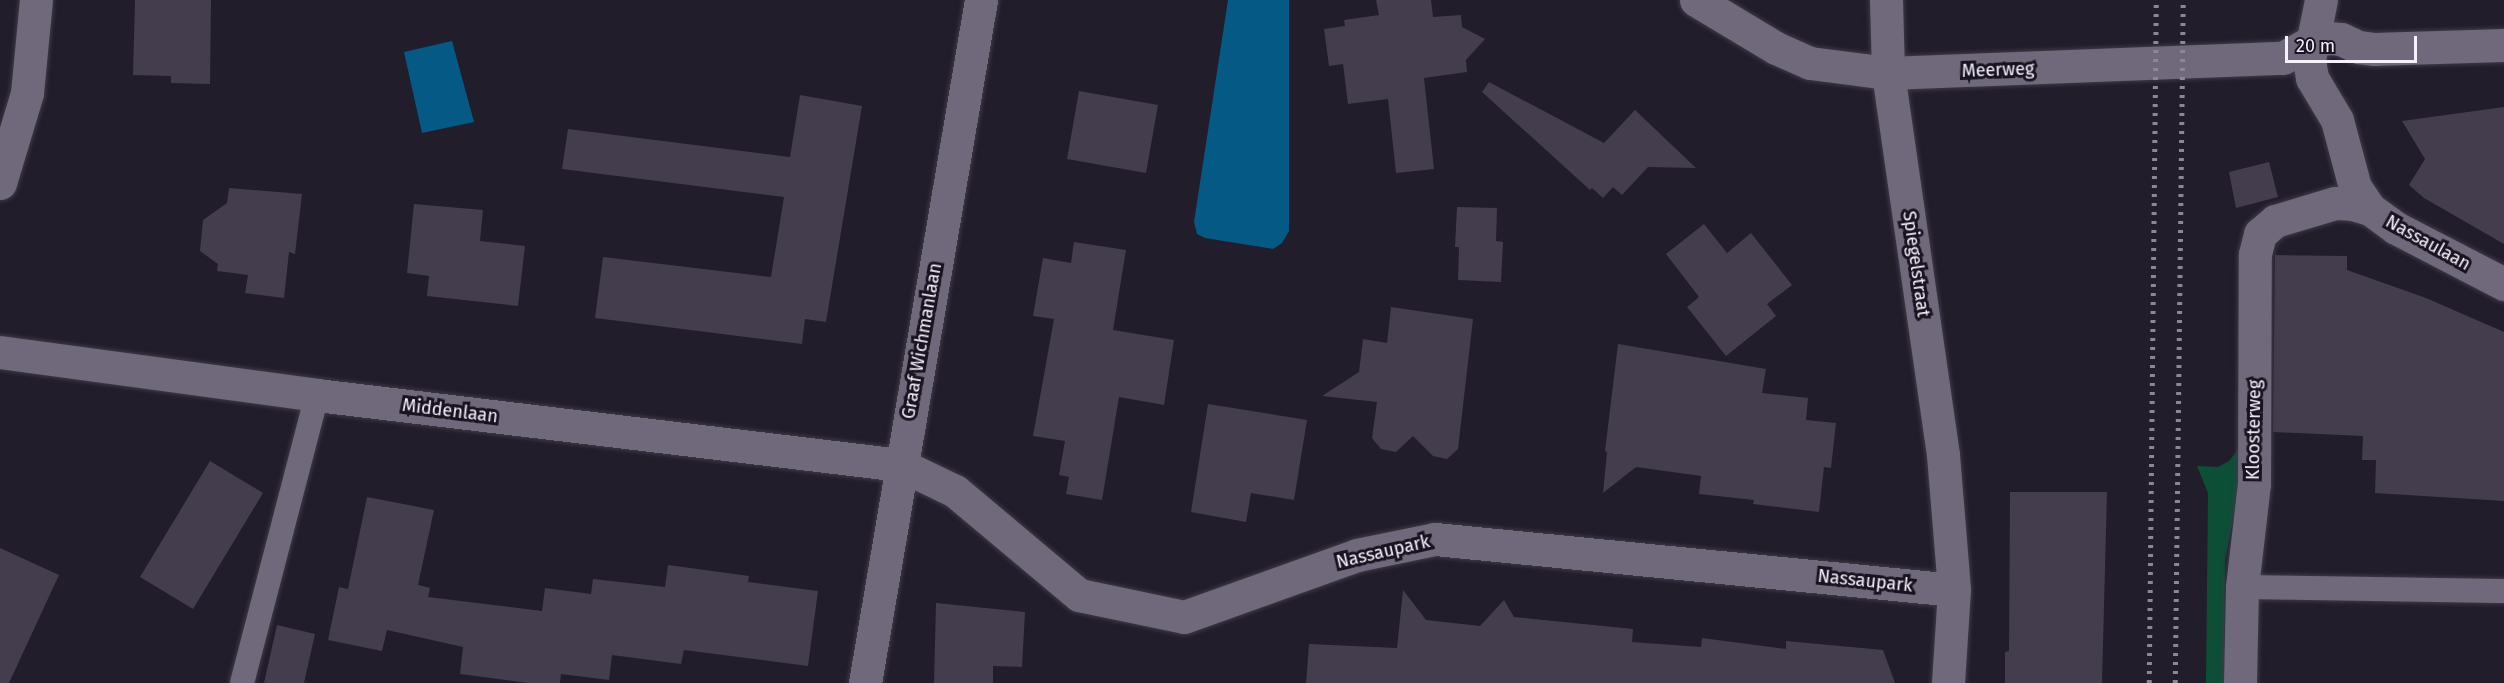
<!DOCTYPE html>
<style>
body{margin:0}
#map{position:relative;width:2504px;height:683px;overflow:hidden;background:#221d2b;font-family:"Fira Sans",sans-serif}
div>[style]{position:absolute}
[style*='--x']{left:calc(var(--x)*1px);top:calc(var(--y)*1px);width:calc(var(--w)*1px);rotate:calc(var(--a)*1deg)}
.green>*{inset:0;background:#0d4e37}
.water>*{inset:0;background:#055985}
.building>*{inset:0;background:#433d4e}
.roads{filter:drop-shadow(0 0 2px #3f3a46) drop-shadow(0 0 2px #3f3a46)}
.lane>*{height:24px;margin:-12px;padding:0 12px;transform-origin:12px;border-radius:12px;background:#6f697b}
.street>*{height:33px;margin:-16.5px;padding:0 16.5px;transform-origin:16.5px;border-radius:16.5px;background:#6f697b}
.secondary>*{height:33px;margin:-16.5px;padding:0 16.5px;transform-origin:16.5px;border-radius:16.5px;background:#6f697b}
.rail>*{height:4.5px;margin-top:-2.25px;transform-origin:0;background:repeating-linear-gradient(90deg,#8b8793 0 3px,transparent 0 9px)}
span{translate:-50% -50%;white-space:nowrap;text-align:center;line-height:1.15;-webkit-text-stroke:6px #191321;paint-order:stroke}
.street-label{font-size:18px;color:#f4f1fb}
.scale{position:absolute;left:2285px;top:36px;width:132px;height:27px;box-sizing:border-box;border:3px solid #f4f1fb;border-top:0;padding-left:8px;font-size:18px;line-height:21px;white-space:nowrap;color:#f4f1fb;-webkit-text-stroke:4px #191321;paint-order:stroke}
</style>
<div id="map">
<div class="green">
<i style="clip-path:polygon(2240px 440px,2240px 483px,2225px 560px,2224px 683px,2206px 683px,2208px 493px,2197px 466px,2218px 467px,2229px 461px,2236px 452px)"></i>
</div>
<div class="water">
<i style="clip-path:polygon(1228px 0,1289px 0,1289px 231px,1282px 243px,1273px 249px,1205px 238px,1197px 234px,1194px 222px)"></i>
<i style="clip-path:polygon(452px 41px,474px 122px,422px 133px,404px 52px)"></i>
</div>
<div class="building">
<i style="clip-path:polygon(135px 0,211px 0,210px 84px,171px 83px,171px 76px,133px 75px)"></i>
<i style="clip-path:polygon(1376px 0,1431px 0,1433px 17px,1461px 15px,1462px 27px,1485px 39px,1466px 60px,1467px 72px,1424px 78px,1434px 169px,1396px 173px,1388px 99px,1348px 104px,1343px 64px,1329px 66px,1324px 29px,1345px 26px,1344px 20px,1379px 15px)"></i>
<i style="clip-path:polygon(1489px 82px,1604px 143px,1635px 110px,1696px 168px,1648px 167px,1622px 195px,1613px 187px,1603px 198px,1592px 188px,1590px 190px,1482px 92px)"></i>
<i style="clip-path:polygon(1079px 91px,1158px 105px,1146px 173px,1067px 159px)"></i>
<i style="clip-path:polygon(800px 95px,862px 106px,826px 322px,805px 319px,802px 344px,595px 318px,603px 257px,771px 277px,784px 197px,562px 169px,568px 129px,790px 157px)"></i>
<i style="clip-path:polygon(2504px 107px,2504px 244px,2424px 198px,2409px 185px,2425px 159px,2402px 121px)"></i>
<i style="clip-path:polygon(2269px 162px,2278px 197px,2236px 208px,2229px 172px)"></i>
<i style="clip-path:polygon(229px 188px,302px 194px,295px 254px,289px 252px,284px 298px,245px 293px,248px 275px,217px 271px,218px 264px,200px 251px,203px 220px,227px 203px)"></i>
<i style="clip-path:polygon(414px 204px,483px 210px,480px 241px,525px 246px,518px 306px,427px 296px,429px 276px,407px 273px)"></i>
<i style="clip-path:polygon(1457px 207px,1497px 208px,1496px 241px,1503px 242px,1501px 282px,1458px 280px,1459px 247px,1455px 247px)"></i>
<i style="clip-path:polygon(1704px 224px,1727px 253px,1751px 233px,1792px 285px,1767px 304px,1776px 316px,1726px 356px,1687px 307px,1699px 297px,1666px 254px)"></i>
<i style="clip-path:polygon(1074px 242px,1126px 250px,1113px 330px,1174px 340px,1164px 405px,1119px 397px,1102px 500px,1066px 494px,1069px 477px,1059px 475px,1065px 441px,1033px 436px,1054px 319px,1033px 316px,1043px 258px,1071px 263px)"></i>
<i style="clip-path:polygon(2275px 255px,2347px 256px,2347px 270px,2426px 298px,2504px 332px,2504px 501px,2375px 493px,2376px 460px,2362px 460px,2363px 436px,2273px 432px)"></i>
<i style="clip-path:polygon(1391px 307px,1473px 319px,1458px 449px,1447px 459px,1433px 456px,1413px 436px,1396px 452px,1381px 449px,1372px 438px,1377px 402px,1322px 396px,1359px 372px,1363px 339px,1387px 343px)"></i>
<i style="clip-path:polygon(1618px 344px,1766px 369px,1762px 393px,1808px 398px,1806px 420px,1836px 423px,1831px 468px,1824px 467px,1819px 512px,1753px 504px,1754px 500px,1699px 494px,1701px 476px,1636px 467px,1603px 493px,1607px 452px,1605px 451px)"></i>
<i style="clip-path:polygon(1208px 404px,1307px 420px,1294px 500px,1251px 493px,1246px 522px,1191px 512px)"></i>
<i style="clip-path:polygon(210px 461px,263px 493px,193px 609px,140px 577px)"></i>
<i style="clip-path:polygon(2010px 492px,2107px 492px,2102px 683px,2005px 683px,2005px 652px,2009px 651px)"></i>
<i style="clip-path:polygon(367px 497px,434px 510px,418px 585px,430px 588px,428px 597px,542px 611px,545px 588px,591px 594px,593px 579px,665px 587px,668px 565px,749px 576px,748px 582px,818px 591px,808px 666px,684px 650px,681px 664px,612px 655px,609px 680px,561px 674px,560px 683px,528px 683px,460px 674px,463px 647px,387px 630px,382px 651px,328px 640px,339px 587px,348px 589px)"></i>
<i style="clip-path:polygon(0 548px,59px 575px,9px 683px,0 683px)"></i>
<i style="clip-path:polygon(1403px 590px,1426px 620px,1480px 626px,1504px 600px,1514px 617px,1633px 629px,1632px 642px,1701px 647px,1702px 638px,1786px 649px,1786px 641px,1883px 650px,1895px 683px,1306px 683px,1309px 644px,1397px 648px)"></i>
<i style="clip-path:polygon(936px 603px,1025px 612px,1022px 667px,993px 666px,993px 683px,934px 683px)"></i>
<i style="clip-path:polygon(277px 625px,315px 634px,304px 683px,264px 683px)"></i>
</div>
<div class="roads">
<div class="lane">
<i style="--x:2242;--y:587;--w:262;--a:0.9"></i>
<i style="--x:242;--y:683;--w:298;--a:-75.4"></i>
</div>
<div class="street">
<i style="--x:1696;--y:0;--w:93;--a:31"></i>
<i style="--x:1776;--y:48;--w:37;--a:24"></i>
<i style="--x:1810;--y:63;--w:79;--a:7.3"></i>
<i style="--x:1888;--y:73;--w:395;--a:-2.2"></i>
<i style="--x:2283;--y:58;--w:34;--a:-30"></i>
<i style="--x:2312;--y:41;--w:16;--a:-11"></i>
<i style="--x:2328;--y:38;--w:13;--a:4"></i>
<i style="--x:2341;--y:39;--w:19;--a:25"></i>
<i style="--x:2358;--y:47;--w:17;--a:7"></i>
<i style="--x:2375;--y:49;--w:129;--a:-1.8"></i>
<i style="--x:1886;--y:0;--w:73;--a:88.4"></i>
<i style="--x:1888;--y:73;--w:386;--a:81.8"></i>
<i style="--x:1943;--y:455;--w:135;--a:85.3"></i>
<i style="--x:1954;--y:590;--w:93;--a:93.7"></i>
<i style="--x:2321;--y:0;--w:60;--a:101.5"></i>
<i style="--x:2309;--y:59;--w:19;--a:81"></i>
<i style="--x:2312;--y:78;--w:49;--a:59.2"></i>
<i style="--x:2337;--y:120;--w:69;--a:75"></i>
<i style="--x:2355;--y:187;--w:27;--a:56"></i>
<i style="--x:2370;--y:209;--w:32;--a:36"></i>
<i style="--x:2396;--y:228;--w:122;--a:27.4"></i>
<i style="--x:0;--y:352;--w:320;--a:7.7"></i>
<i style="--x:317;--y:395;--w:588;--a:6.84"></i>
<i style="--x:901;--y:465;--w:60;--a:25.7"></i>
<i style="--x:955;--y:491;--w:162;--a:40"></i>
<i style="--x:1079;--y:595;--w:107;--a:11.8"></i>
<i style="--x:1184;--y:617;--w:184;--a:-19.7"></i>
<i style="--x:1357;--y:555;--w:80;--a:-11.6"></i>
<i style="--x:1435;--y:539;--w:521;--a:5.61"></i>
<i style="--x:865;--y:683;--w:693;--a:-80.36"></i>
<i style="--x:2240;--y:683;--w:96;--a:-88.8"></i>
<i style="--x:2242;--y:587;--w:104;--a:-83.4"></i>
<i style="--x:2254;--y:484;--w:230;--a:-89.8"></i>
<i style="--x:2255;--y:254;--w:21;--a:-76"></i>
<i style="--x:2260;--y:234;--w:20;--a:-41"></i>
<i style="--x:2275;--y:221;--w:63;--a:-16.7"></i>
<i style="--x:2335;--y:203;--w:17;--a:3"></i>
<i style="--x:2352;--y:204;--w:19;--a:16"></i>
</div>
<div class="secondary">
<i style="--x:0;--y:183;--w:94;--a:-73.3"></i>
<i style="--x:27;--y:93;--w:93;--a:-84.5"></i>
</div>
</div>
<div class="rail">
<i style="--x:2149;--y:683;--w:683;--a:-89.41"></i>
<i style="--x:2175;--y:683;--w:683;--a:-89.33"></i>
</div>
<div class="street-label">
<span style="left:1998px;top:70px;rotate:-2deg">Meerweg</span>
<span style="left:2428px;top:243px;rotate:29deg">Nassaulaan</span>
<span style="left:1916px;top:264px;rotate:82deg">Spiegelstraat</span>
<span style="left:922px;top:341px;rotate:-80deg">Graaf Wichmanlaan</span>
<span style="left:450px;top:411px;rotate:7deg">Middenlaan</span>
<span style="left:2254px;top:430px;rotate:-89deg">Kloosterweg</span>
<span style="left:1383px;top:552px;rotate:-13deg">Nassaupark</span>
<span style="left:1865px;top:581px;rotate:6deg">Nassaupark</span>
</div>
<div class="scale">20 m</div>
</div>
